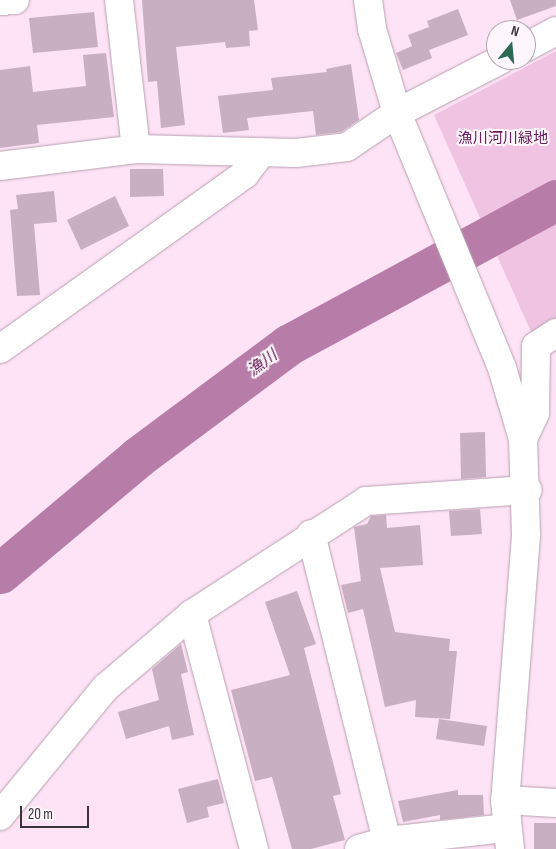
<!DOCTYPE html>
<meta charset="utf-8">
<style>
body{margin:0}
#map{position:relative;width:556px;height:849px;overflow:hidden;background:#fde3f5;font-family:"Sofia Sans Condensed","Noto Sans JP",sans-serif}
div>[style]{position:absolute}
[style*='--x']{left:calc(var(--x)*1px);top:calc(var(--y)*1px);width:calc(var(--w)*1px);rotate:calc(var(--a)*1deg)}
.green>*{inset:0;background:#f0c3e3}
.river>*{height:41px;margin:-20.5px;padding:0 20.5px;transform-origin:20.5px;border-radius:20.5px;background:#b87ca9}
.building>*{inset:0;background:#c8afc1}
.roads{filter:drop-shadow(0 0 1px #b89fb1) drop-shadow(0 0 1px #b89fb1)}
.minor>*{height:28px;margin:-14px;padding:0 14px;transform-origin:14px;border-radius:14px;background:#fff}
span{translate:-50% -50%;white-space:nowrap;text-align:center;line-height:1.15;-webkit-text-stroke:4px #fdf7fb;paint-order:stroke}
.park-label{font-size:15px;color:#6a215c}
.water-label{font-size:16px;color:#5d1450;font-style:italic}
.north{position:absolute;left:486px;top:20px;width:50px;height:50px;box-sizing:border-box;background:#fdf7fb;border:1px solid #b0a8ae;border-radius:50%;rotate:17deg;font-size:14px;font-weight:700;line-height:20px;text-align:center;color:#3c323a}
.north::after{content:'';display:block;margin:auto;width:18px;height:22px;background:#2e6953;clip-path:polygon(50% 0,100% 100%,50% 72%,0 100%)}
.scale{position:absolute;left:20px;top:806px;width:69px;height:22px;box-sizing:border-box;border:2px solid #3c323a;border-top:0;padding-left:6px;font-size:15px;line-height:18px;white-space:nowrap;color:#3c323a;-webkit-text-stroke:4px #fdf7fb;paint-order:stroke}
</style>
<div id="map">
<div class="green">
<i style="clip-path:polygon(556px 51px,556px 318px,532px 334px,434px 115px)"></i>
</div>
<div class="river">
<i style="--x:0;--y:573;--w:180;--a:-40"></i>
<i style="--x:138;--y:457;--w:187;--a:-36.7"></i>
<i style="--x:288;--y:345;--w:305;--a:-28.4"></i>
</div>
<div class="building">
<i style="clip-path:polygon(142px 0,254px 0,258px 30px,249px 31px,250px 46px,226px 48px,225px 42px,176px 47px,185px 125px,161px 128px,157px 81px,148px 82px)"></i>
<i style="clip-path:polygon(510px 0,556px 0,556px 6px,517px 20px)"></i>
<i style="clip-path:polygon(458px 9px,468px 35px,429px 50px,432px 58px,403px 70px,396px 53px,412px 46px,408px 35px,429px 27px,427px 21px)"></i>
<i style="clip-path:polygon(94px 12px,98px 47px,33px 53px,29px 18px)"></i>
<i style="clip-path:polygon(106px 53px,114px 117px,37px 125px,39px 143px,0 148px,0 70px,30px 66px,33px 92px,86px 86px,83px 55px)"></i>
<i style="clip-path:polygon(351px 64px,359px 120px,341px 132px,316px 135px,313px 111px,247px 118px,249px 130px,223px 133px,218px 96px,273px 90px,271px 78px,327px 72px,326px 69px)"></i>
<i style="clip-path:polygon(130px 169px,163px 169px,164px 196px,130px 197px)"></i>
<i style="clip-path:polygon(54px 191px,57px 222px,34px 224px,40px 295px,17px 296px,10px 210px,18px 209px,16px 195px)"></i>
<i style="clip-path:polygon(115px 196px,129px 226px,81px 250px,67px 220px)"></i>
<i style="clip-path:polygon(485px 432px,486px 477px,461px 479px,460px 433px)"></i>
<i style="clip-path:polygon(480px 509px,482px 534px,451px 536px,449px 511px)"></i>
<i style="clip-path:polygon(386px 515px,387px 528px,420px 525px,423px 565px,380px 568px,395px 632px,450px 639px,449px 651px,457px 651px,450px 719px,415px 717px,416px 700px,385px 707px,363px 609px,348px 613px,341px 585px,361px 581px,354px 527px,367px 524px,371px 516px)"></i>
<i style="clip-path:polygon(297px 591px,316px 644px,304px 648px,341px 794px,333px 796px,345px 840px,311px 849px,292px 849px,272px 777px,255px 781px,231px 690px,290px 675px,265px 602px)"></i>
<i style="clip-path:polygon(181px 644px,188px 672px,181px 674px,194px 735px,172px 740px,169px 726px,126px 739px,118px 712px,159px 700px,152px 669px)"></i>
<i style="clip-path:polygon(439px 719px,487px 726px,484px 746px,436px 739px)"></i>
<i style="clip-path:polygon(218px 779px,224px 803px,207px 807px,209px 817px,187px 823px,178px 789px)"></i>
<i style="clip-path:polygon(458px 790px,458px 795px,483px 795px,484px 815px,440px 820px,440px 815px,403px 822px,398px 801px)"></i>
<i style="clip-path:polygon(534px 823px,556px 823px,556px 849px,534px 849px)"></i>
</div>
<div class="roads">
<div class="minor">
<i style="--x:119;--y:0;--w:150;--a:83.5"></i>
<i style="--x:368;--y:0;--w:29;--a:82"></i>
<i style="--x:372;--y:29;--w:88;--a:73.4"></i>
<i style="--x:397;--y:113;--w:276;--a:67.6"></i>
<i style="--x:502;--y:368;--w:74;--a:73.5"></i>
<i style="--x:523;--y:439;--w:97;--a:88.2"></i>
<i style="--x:526;--y:536;--w:265;--a:94.5"></i>
<i style="--x:505;--y:800;--w:49;--a:84.2"></i>
<i style="--x:0;--y:1;--w:15;--a:-4"></i>
<i style="--x:526;--y:47;--w:34;--a:-28"></i>
<i style="--x:0;--y:166;--w:137;--a:-7.1"></i>
<i style="--x:136;--y:149;--w:160;--a:1.4"></i>
<i style="--x:296;--y:153;--w:51;--a:-6.7"></i>
<i style="--x:347;--y:147;--w:60;--a:-34.2"></i>
<i style="--x:397;--y:113;--w:116;--a:-27.2"></i>
<i style="--x:0;--y:349;--w:301;--a:-35.5"></i>
<i style="--x:245;--y:174;--w:26;--a:-53"></i>
<i style="--x:523;--y:439;--w:29;--a:-65"></i>
<i style="--x:535;--y:413;--w:67;--a:-89.1"></i>
<i style="--x:536;--y:346;--w:24;--a:-33"></i>
<i style="--x:311;--y:534;--w:316;--a:76.1"></i>
<i style="--x:505;--y:800;--w:51;--a:3.4"></i>
<i style="--x:0;--y:816;--w:166;--a:-50.6"></i>
<i style="--x:105;--y:688;--w:114;--a:-40.4"></i>
<i style="--x:254;--y:849;--w:243;--a:-104.8"></i>
<i style="--x:192;--y:614;--w:207;--a:-33"></i>
<i style="--x:366;--y:501;--w:162;--a:-3.9"></i>
<i style="--x:359;--y:849;--w:29;--a:-16"></i>
<i style="--x:387;--y:841;--w:121;--a:-6.2"></i>
</div>
</div>
<div class="park-label">
<span style="left:503px;top:139px">漁川河川緑地</span>
</div>
<div class="water-label">
<span style="left:263px;top:364px;rotate:-37deg">漁川</span>
</div>
<div class="north">N</div>
<div class="scale">20 m</div>
</div>
